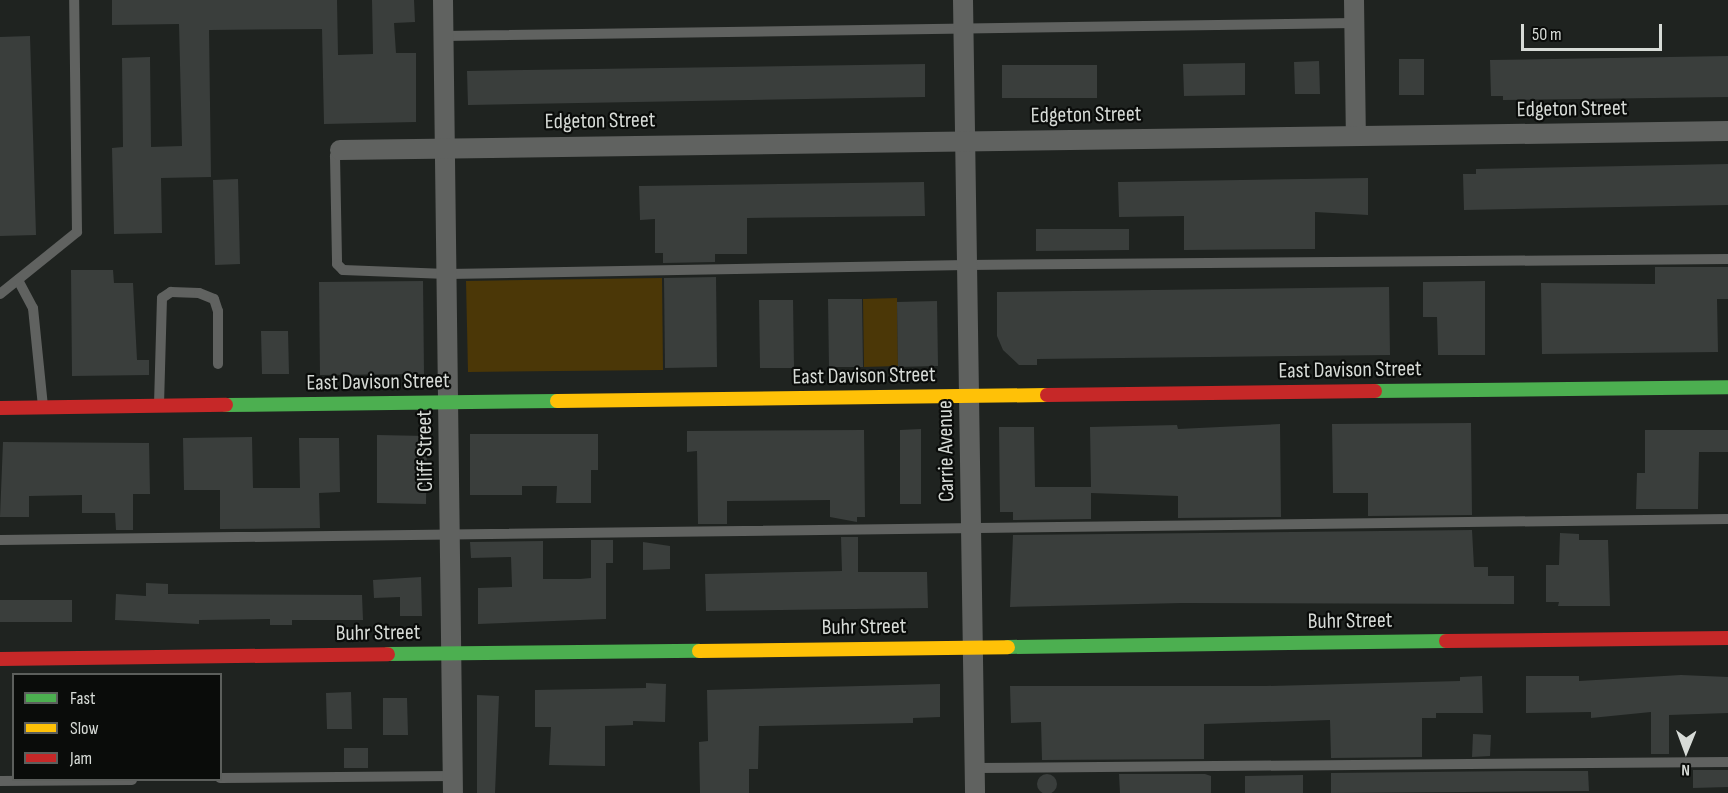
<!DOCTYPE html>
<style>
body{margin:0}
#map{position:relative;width:1728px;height:793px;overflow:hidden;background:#1f2320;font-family:"Sofia Sans Condensed",sans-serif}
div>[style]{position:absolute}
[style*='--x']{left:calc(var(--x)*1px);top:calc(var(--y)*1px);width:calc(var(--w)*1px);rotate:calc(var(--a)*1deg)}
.green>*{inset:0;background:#4b3707}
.building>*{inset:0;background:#3a3e3c}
.round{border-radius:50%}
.lane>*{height:10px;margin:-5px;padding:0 5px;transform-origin:5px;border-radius:5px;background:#606260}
.street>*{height:20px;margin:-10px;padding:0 10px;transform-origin:10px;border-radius:10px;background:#606260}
.fast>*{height:14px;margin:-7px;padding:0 7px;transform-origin:7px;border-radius:7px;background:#4caf50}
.slow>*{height:14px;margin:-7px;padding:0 7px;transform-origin:7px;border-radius:7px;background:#ffc107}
.jam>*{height:14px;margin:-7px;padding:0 7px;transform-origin:7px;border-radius:7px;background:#c62828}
span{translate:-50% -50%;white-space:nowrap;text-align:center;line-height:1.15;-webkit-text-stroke:4.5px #0a0c0a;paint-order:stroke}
.street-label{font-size:22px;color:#d7dbd7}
.legend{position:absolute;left:12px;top:673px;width:210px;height:108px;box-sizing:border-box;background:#0a0c0a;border:2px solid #5c5f5c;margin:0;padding:8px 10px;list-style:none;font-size:18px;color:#d7dbd7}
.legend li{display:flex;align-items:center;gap:12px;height:30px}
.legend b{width:30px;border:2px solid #5c5f5c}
.north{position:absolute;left:1656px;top:721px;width:60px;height:60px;-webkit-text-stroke:4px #0a0c0a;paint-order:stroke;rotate:181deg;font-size:16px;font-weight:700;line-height:24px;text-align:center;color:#d7dbd7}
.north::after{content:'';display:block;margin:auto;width:21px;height:27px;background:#d7dbd7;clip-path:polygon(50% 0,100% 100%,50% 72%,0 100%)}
.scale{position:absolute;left:1521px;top:24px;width:141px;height:27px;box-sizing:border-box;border:3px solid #d7dbd7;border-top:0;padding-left:8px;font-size:18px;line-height:21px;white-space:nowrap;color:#d7dbd7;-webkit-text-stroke:4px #0a0c0a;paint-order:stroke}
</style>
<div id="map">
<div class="green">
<i style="clip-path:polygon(662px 278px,663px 370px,468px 372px,466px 281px)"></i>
<i style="clip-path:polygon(897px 298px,898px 366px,864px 367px,863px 299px)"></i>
</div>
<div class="building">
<i style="clip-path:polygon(112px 0,337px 0,338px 55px,373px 54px,372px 0,414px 0,415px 22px,394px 23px,396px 53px,416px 53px,416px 122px,324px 124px,322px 29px,209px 30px,211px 177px,161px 178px,162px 233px,114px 234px,112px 148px,123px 147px,122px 58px,150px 57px,151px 147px,182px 146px,179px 24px,112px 25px)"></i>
<i style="clip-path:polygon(30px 36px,36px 235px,0 236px,0 37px)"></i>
<i style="clip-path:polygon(1728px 56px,1728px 97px,1503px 100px,1503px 96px,1491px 96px,1490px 60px)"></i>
<i style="clip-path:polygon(1399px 59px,1424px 59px,1424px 95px,1399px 95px)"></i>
<i style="clip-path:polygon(1319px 61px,1320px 94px,1295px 94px,1294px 62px)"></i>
<i style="clip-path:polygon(1245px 63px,1245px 95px,1184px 96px,1183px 64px)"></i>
<i style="clip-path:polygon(925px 64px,925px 97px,468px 105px,467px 71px)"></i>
<i style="clip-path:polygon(1002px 65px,1097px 65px,1097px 98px,1002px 98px)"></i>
<i style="clip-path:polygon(1728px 164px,1728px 205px,1464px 210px,1463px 174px,1476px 174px,1476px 169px)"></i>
<i style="clip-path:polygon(1368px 178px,1368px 215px,1315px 212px,1315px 249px,1184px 250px,1184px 216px,1119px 217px,1118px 182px)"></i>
<i style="clip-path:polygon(238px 179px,240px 264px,215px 265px,213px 180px)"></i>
<i style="clip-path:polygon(924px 182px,925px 216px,747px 218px,747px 254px,715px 254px,715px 262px,663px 263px,663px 253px,655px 253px,655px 219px,640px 220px,639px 186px)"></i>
<i style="clip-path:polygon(1036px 229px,1129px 229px,1129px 250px,1036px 251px)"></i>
<i style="clip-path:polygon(1655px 267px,1728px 267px,1728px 299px,1717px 299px,1718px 352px,1542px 354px,1541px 283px,1655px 284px)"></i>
<i style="clip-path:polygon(71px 270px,113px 270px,114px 283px,133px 283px,137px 360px,149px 360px,149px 375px,72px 376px)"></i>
<i style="clip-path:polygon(716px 277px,717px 367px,665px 368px,664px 278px)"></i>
<i style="clip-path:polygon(423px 281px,424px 374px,320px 375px,319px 282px)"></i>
<i style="clip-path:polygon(1485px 281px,1485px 355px,1438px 355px,1437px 317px,1423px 317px,1423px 282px)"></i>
<i style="clip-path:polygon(1389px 287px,1390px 355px,1037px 359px,1037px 365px,1019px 365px,1003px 350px,997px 336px,997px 292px)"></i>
<i style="clip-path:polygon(828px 299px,862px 299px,863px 367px,829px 367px)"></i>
<i style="clip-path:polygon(759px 300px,793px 300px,794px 368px,760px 368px)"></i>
<i style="clip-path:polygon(937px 301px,938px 366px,898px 367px,897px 302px)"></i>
<i style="clip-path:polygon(261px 331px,288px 331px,289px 374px,262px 374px)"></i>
<i style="clip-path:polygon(1471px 423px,1472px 515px,1368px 516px,1368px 493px,1333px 493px,1332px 424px)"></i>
<i style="clip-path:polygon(1280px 424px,1281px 517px,1178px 518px,1178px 496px,1091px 493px,1091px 519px,1013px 520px,1013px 512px,1000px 512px,999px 427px,1034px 427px,1035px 487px,1091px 487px,1090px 427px,1177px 425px,1178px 429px)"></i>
<i style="clip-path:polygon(921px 429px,921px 504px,900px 504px,900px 430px)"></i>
<i style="clip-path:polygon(864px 430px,865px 517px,857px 517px,857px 522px,830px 517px,830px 500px,727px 501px,727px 524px,698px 524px,697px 451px,687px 452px,687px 431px)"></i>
<i style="clip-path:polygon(1645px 430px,1728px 430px,1728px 452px,1699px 452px,1698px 509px,1636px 509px,1637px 473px,1645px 473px)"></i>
<i style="clip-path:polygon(470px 434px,598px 434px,598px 470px,591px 470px,591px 503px,556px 503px,557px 486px,522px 486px,522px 495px,470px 495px)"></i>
<i style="clip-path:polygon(377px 435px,427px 436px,426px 504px,377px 503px)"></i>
<i style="clip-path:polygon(252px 437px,253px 488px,300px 488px,299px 438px,339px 438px,340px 492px,319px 493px,320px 528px,220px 529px,220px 490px,184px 490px,183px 438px)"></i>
<i style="clip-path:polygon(3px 442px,149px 443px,150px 494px,133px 494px,133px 530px,116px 530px,115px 513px,82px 513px,82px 495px,29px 496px,29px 517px,0 517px)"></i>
<i style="clip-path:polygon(1472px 530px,1474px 567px,1488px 567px,1488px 576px,1514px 576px,1514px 604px,1182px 603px,1010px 607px,1013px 535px)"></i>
<i style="clip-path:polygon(1560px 533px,1579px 534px,1579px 540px,1608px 540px,1610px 606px,1558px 606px,1559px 602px,1546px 602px,1546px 565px,1559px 565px)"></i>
<i style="clip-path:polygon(841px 537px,858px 537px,858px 572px,927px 572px,928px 608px,706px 611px,705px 574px,842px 571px)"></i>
<i style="clip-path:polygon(591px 540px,613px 540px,613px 563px,606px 563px,606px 619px,478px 624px,478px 588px,512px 587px,511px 557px,471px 558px,470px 542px,543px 541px,543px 579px,580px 579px,591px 578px)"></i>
<i style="clip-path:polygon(643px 542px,670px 546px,670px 569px,643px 570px)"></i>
<i style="clip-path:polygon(421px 577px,422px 616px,400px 616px,400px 597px,374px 598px,373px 580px)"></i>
<i style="clip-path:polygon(146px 583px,168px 584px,168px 594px,362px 595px,363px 620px,292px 620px,292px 625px,270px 625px,270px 619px,199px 620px,199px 624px,115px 620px,116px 594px,146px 596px)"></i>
<i style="clip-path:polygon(0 600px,72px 600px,72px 622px,0 622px)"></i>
<i style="clip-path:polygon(1681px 675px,1728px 677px,1728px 713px,1669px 715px,1669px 754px,1651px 754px,1651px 712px,1591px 718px,1591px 712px,1526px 713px,1526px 676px,1579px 676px,1579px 681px)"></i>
<i style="clip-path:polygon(1482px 676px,1483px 713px,1436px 713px,1436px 718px,1422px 718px,1422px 757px,1331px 758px,1330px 720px,1204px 724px,1204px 759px,1042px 760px,1041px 722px,1011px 723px,1010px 686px,1266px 686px,1460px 681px,1460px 677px)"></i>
<i style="clip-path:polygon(646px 683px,666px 684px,665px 722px,633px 721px,633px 725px,605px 726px,605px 766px,549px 765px,551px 727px,535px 727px,535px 690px,646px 688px)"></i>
<i style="clip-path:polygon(940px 684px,940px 717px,913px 718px,913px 723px,759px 726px,758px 769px,749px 769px,749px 793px,700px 793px,699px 742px,708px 741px,707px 690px)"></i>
<i style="clip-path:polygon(351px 692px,352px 729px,327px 729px,326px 693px)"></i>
<i style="clip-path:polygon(477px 695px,499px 696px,495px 793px,477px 793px)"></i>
<i style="clip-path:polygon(383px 698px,407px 698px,408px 735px,383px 735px)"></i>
<i style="clip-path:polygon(1473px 734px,1491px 735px,1490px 756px,1472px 757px)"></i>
<i style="clip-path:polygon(344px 748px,368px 748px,368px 768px,344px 768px)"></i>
<i style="clip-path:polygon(1693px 770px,1728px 770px,1728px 787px,1693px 788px)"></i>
<i style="clip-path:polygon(1518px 771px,1588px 771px,1589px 791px,1331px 793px,1331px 773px)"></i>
<i style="clip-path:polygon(1119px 774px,1205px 774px,1211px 776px,1211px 793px,1120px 793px)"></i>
<i class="round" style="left:1037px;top:774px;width:20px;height:20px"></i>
<i style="clip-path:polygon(1303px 775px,1303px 793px,1245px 793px,1245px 776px)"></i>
</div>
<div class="lane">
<i style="--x:444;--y:36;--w:910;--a:-0.82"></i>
<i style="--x:340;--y:150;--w:8;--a:130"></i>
<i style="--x:335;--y:156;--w:108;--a:88.9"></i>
<i style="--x:337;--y:264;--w:8;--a:45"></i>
<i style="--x:343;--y:270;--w:104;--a:2.2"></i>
<i style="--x:447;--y:274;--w:520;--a:-0.99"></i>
<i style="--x:967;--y:265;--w:761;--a:-0.45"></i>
<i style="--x:18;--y:280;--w:32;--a:62"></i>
<i style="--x:33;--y:308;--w:100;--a:84.2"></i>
<i style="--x:0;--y:294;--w:99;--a:-38.8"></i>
<i style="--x:77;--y:232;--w:232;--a:-90.7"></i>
<i style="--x:159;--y:405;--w:107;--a:-88.4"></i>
<i style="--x:162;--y:298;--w:11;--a:-34"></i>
<i style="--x:171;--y:292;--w:28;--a:2"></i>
<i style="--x:199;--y:293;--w:16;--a:22"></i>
<i style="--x:214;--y:299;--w:13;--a:72"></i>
<i style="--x:218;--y:311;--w:53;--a:90"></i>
<i style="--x:0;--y:540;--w:1728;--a:-0.7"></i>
<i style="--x:975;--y:768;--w:753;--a:-0.46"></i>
<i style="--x:220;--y:778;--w:233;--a:-0.5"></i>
<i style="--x:0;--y:781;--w:132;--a:-0.4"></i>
</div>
<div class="street">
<i style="--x:443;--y:0;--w:793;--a:89.28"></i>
<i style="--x:963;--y:0;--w:793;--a:89.13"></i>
<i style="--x:1354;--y:0;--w:136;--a:89.2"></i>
<i style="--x:340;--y:150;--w:1388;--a:-0.78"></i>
</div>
<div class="fast">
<i style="--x:1375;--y:391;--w:353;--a:-0.6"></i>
<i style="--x:226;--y:405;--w:331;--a:-0.7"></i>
<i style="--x:1008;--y:647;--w:438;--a:-0.8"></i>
<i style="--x:388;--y:654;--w:311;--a:-0.6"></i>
</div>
<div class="slow">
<i style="--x:557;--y:401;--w:490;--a:-0.7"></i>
<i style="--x:699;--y:651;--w:309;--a:-0.7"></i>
</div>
<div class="jam">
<i style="--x:1047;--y:395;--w:328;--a:-0.7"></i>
<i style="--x:0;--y:408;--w:226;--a:-0.8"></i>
<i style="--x:1446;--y:641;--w:282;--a:-0.6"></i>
<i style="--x:0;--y:659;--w:388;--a:-0.7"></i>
</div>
<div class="street-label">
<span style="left:1572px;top:109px;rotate:-1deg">Edgeton Street</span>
<span style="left:1086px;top:115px;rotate:-1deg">Edgeton Street</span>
<span style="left:600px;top:121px;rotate:-1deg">Edgeton Street</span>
<span style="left:1350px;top:370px;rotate:-1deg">East Davison Street</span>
<span style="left:864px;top:376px;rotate:-1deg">East Davison Street</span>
<span style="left:378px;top:382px;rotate:-1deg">East Davison Street</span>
<span style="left:425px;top:451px;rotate:-91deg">Cliff Street</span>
<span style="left:946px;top:451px;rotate:-91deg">Carrie Avenue</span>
<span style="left:1350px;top:621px;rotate:-1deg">Buhr Street</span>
<span style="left:864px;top:627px;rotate:-1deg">Buhr Street</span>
<span style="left:378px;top:633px;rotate:-1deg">Buhr Street</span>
</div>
<ul class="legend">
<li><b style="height:8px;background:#4caf50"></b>Fast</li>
<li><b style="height:8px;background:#ffc107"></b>Slow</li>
<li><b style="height:8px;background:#c62828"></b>Jam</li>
</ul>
<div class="north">N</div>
<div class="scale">50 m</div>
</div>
